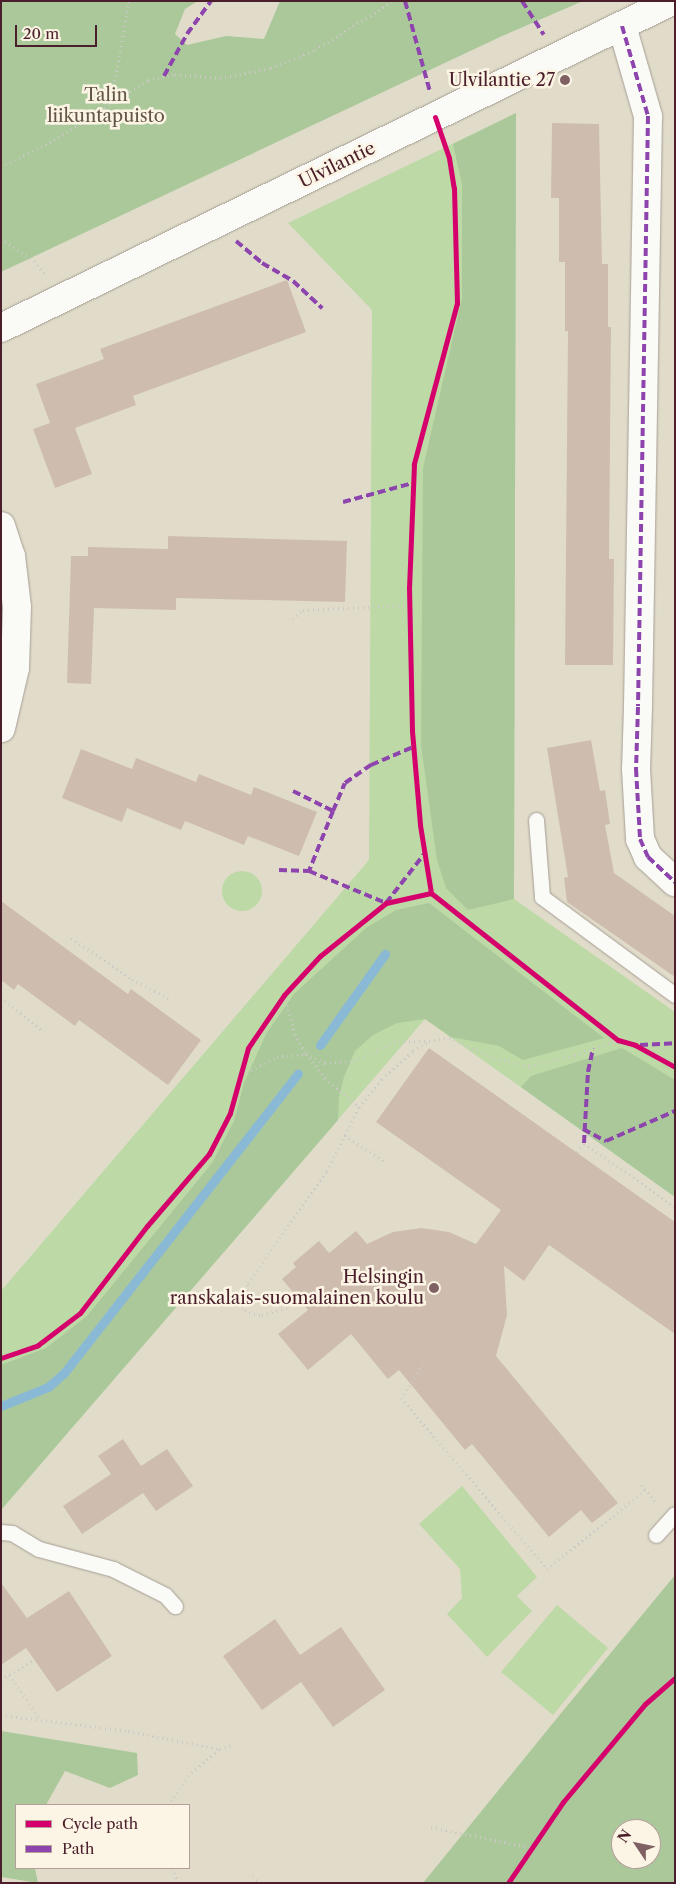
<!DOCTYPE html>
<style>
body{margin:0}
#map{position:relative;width:676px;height:1884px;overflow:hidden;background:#e1dcca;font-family:"Libre Caslon Text",serif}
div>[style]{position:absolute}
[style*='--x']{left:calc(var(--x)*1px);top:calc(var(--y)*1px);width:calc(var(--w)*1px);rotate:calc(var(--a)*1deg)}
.green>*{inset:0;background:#bcd9a6}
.round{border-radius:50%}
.forest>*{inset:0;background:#abc89b}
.stream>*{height:9px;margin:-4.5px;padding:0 4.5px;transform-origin:4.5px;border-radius:4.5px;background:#8ab9d6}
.building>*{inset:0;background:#cebdaf}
.path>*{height:3px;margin-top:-1.5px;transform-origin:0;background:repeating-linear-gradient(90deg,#ccc8c5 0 1px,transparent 0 5px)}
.roads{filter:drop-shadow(0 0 1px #a79e95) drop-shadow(0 0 1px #a79e95)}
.service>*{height:15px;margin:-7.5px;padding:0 7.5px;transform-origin:7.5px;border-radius:7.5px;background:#fafaf7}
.minor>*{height:28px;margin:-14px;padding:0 14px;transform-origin:14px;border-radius:14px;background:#fafaf7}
.tertiary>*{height:28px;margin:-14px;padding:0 14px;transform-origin:14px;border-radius:14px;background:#fafaf7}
.quiet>*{height:4px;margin-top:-2px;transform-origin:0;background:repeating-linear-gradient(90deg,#8e44ad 0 8px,transparent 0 12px)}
.cycleway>*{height:5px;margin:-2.5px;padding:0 2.5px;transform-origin:2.5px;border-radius:2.5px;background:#d6006c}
.dots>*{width:14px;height:14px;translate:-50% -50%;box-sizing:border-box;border:2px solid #fcf5e5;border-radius:50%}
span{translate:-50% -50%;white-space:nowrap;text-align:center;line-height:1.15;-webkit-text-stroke:5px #fcf5e5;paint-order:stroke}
.poi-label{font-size:18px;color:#4a1f2b}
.right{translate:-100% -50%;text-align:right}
.park-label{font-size:18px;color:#635647}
.street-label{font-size:18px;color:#4a1f2b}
.frame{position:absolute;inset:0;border:2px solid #4a1f2b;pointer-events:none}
.legend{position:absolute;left:15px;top:1804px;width:175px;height:65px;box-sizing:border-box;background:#fcf5e5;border:1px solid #b59f9b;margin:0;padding:6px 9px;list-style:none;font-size:15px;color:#4a1f2b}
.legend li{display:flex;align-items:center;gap:10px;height:25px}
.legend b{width:25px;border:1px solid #b59f9b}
.north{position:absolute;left:611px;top:1819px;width:50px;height:50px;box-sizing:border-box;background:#fcf5e5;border:1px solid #b59f9b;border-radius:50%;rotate:304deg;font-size:14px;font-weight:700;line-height:20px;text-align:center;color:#4a1f2b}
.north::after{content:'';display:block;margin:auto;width:18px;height:22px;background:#7f6163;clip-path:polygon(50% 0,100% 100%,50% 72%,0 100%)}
.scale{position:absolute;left:15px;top:25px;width:82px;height:22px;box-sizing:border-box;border:2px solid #4a1f2b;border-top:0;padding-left:6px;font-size:15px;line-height:18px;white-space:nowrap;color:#4a1f2b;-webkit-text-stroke:4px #fcf5e5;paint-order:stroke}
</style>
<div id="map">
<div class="green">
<i style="clip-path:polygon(516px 113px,514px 899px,675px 1012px,675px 1197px,425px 1019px,1px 1510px,1px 1291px,369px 860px,372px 310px,288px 223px)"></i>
<i class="round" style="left:222px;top:871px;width:40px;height:40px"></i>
<i style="clip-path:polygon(462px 1486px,537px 1577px,517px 1596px,532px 1611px,487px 1657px,447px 1614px,462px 1598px,460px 1569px,419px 1524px)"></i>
<i style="clip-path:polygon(557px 1605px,608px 1648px,553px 1715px,501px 1672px)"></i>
</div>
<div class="forest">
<i style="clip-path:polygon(1px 1px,198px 1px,185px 9px,175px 34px,187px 45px,226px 36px,264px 39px,280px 1px,583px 1px,500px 37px,1px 272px)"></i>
<i style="clip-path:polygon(516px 113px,514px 899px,468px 910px,446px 888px,437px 860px,421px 745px,423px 468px,462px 298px,462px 184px,453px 144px)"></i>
<i style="clip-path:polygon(429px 903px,604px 1038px,523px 1060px,499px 1046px,451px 1037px,425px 1019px,397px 1023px,373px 1035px,355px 1051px,344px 1077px,339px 1097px,338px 1120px,1px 1510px,1px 1365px,46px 1348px,87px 1316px,212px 1163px,234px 1121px,244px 1083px,266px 1034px,294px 994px,366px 928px,396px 910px)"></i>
<i style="clip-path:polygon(622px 1048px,675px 1080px,675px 1197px,521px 1087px,531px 1076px)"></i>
<i style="clip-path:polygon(evenodd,675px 1575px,675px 1883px,423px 1883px,553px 1723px,675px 1575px,621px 1829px,651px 1829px,651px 1859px,621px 1859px,621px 1829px)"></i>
<i style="clip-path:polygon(1px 1731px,137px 1753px,138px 1775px,110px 1788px,65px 1771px,46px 1805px,16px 1805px,16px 1868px,35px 1868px,38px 1883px,1px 1877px)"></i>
</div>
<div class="stream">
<i style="--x:320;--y:1045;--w:112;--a:-54.5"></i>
<i style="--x:1;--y:1406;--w:51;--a:-22"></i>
<i style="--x:48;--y:1387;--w:21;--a:-41"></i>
<i style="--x:64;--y:1373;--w:380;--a:-52"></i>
</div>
<div class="building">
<i style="clip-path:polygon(552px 123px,599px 124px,602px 264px,608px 264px,608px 327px,611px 327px,609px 559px,614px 559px,613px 665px,565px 665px,568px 331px,565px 331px,565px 262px,559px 262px,559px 198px,551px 198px)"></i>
<i style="clip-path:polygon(287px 280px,306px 332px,133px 396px,136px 405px,75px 428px,92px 474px,55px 488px,33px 429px,50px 423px,36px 384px,104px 359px,100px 349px)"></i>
<i style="clip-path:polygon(168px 536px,347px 541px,345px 602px,176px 598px,176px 610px,94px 608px,91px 684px,67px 683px,71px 556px,88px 556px,88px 547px,168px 549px)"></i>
<i style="clip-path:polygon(591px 740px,600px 791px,605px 790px,610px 824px,605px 825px,614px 873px,675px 916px,675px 977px,567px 902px,564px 878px,568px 877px,547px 748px)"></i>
<i style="clip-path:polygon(81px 749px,132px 769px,136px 758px,196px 782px,199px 774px,251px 795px,254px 787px,317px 812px,299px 856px,248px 836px,244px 845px,185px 821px,181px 830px,127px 808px,122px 822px,62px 798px)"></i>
<i style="clip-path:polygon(1px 901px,128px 994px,131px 989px,201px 1040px,168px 1085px,79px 1020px,75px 1026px,18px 984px,14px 990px,1px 980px)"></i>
<i style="clip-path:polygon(429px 1048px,675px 1222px,675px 1334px,549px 1245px,524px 1281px,504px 1266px,507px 1315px,496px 1356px,618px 1503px,592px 1523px,581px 1510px,549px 1537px,472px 1444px,465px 1450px,399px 1370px,388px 1379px,351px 1334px,308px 1370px,278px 1334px,308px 1310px,282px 1279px,296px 1267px,293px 1263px,319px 1241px,329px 1253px,356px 1231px,367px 1244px,393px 1232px,421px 1228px,449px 1232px,476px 1244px,501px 1210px,376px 1122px)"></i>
<i style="clip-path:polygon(123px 1439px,141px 1466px,167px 1449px,193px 1486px,156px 1511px,143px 1493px,82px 1534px,63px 1506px,111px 1474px,98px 1456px)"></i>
<i style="clip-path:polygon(1px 1583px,27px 1618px,69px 1591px,112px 1656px,57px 1692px,26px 1648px,1px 1665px)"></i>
<i style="clip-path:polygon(275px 1619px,300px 1655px,341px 1627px,385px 1690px,333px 1727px,301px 1682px,262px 1710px,223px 1656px)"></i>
</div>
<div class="path">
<i style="--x:102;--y:108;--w:35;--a:-66"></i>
<i style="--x:116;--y:76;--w:76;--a:-80.2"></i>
<i style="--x:1;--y:167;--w:59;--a:-27"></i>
<i style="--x:54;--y:140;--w:112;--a:-32.6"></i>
<i style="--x:148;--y:80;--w:28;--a:-13"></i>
<i style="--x:175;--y:74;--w:45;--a:5.1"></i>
<i style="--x:220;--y:78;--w:52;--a:-11.1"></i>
<i style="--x:271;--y:68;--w:48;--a:-22.2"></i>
<i style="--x:315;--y:50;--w:92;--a:-32.1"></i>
<i style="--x:1;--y:238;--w:40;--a:34.9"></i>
<i style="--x:34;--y:261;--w:19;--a:51"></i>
<i style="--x:293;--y:619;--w:13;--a:-42"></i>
<i style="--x:303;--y:610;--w:106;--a:-2.7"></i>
<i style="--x:71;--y:938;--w:73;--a:33.9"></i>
<i style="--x:132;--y:979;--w:43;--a:27.8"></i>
<i style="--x:284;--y:995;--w:41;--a:74.2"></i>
<i style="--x:295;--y:1034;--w:23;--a:61"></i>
<i style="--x:306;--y:1054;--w:31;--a:52"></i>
<i style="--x:325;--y:1078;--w:45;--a:40.5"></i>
<i style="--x:1;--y:997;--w:55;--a:39.1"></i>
<i style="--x:238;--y:1077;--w:44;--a:-27.1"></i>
<i style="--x:277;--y:1057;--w:29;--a:-6"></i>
<i style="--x:306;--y:1054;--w:21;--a:25"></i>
<i style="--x:325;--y:1063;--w:29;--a:-4"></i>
<i style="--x:354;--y:1061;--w:44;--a:-25.4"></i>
<i style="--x:394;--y:1042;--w:34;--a:-2"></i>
<i style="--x:345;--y:1135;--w:50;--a:34.3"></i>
<i style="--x:577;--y:1152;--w:11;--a:-52"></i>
<i style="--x:584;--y:1143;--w:111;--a:35.1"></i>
<i style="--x:287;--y:1308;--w:28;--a:165"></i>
<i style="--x:260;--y:1315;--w:18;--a:-164"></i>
<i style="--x:243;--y:1310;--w:27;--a:-80"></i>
<i style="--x:248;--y:1283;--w:137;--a:-54.8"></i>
<i style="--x:327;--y:1171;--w:72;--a:-63.4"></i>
<i style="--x:359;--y:1107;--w:36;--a:-51"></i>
<i style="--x:382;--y:1079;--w:42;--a:-42.1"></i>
<i style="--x:413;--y:1051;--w:19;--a:-32"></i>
<i style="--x:429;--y:1041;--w:20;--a:-9"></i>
<i style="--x:449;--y:1038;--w:49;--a:24"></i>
<i style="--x:494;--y:1058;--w:36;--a:13"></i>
<i style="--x:529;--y:1066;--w:47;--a:-13.4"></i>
<i style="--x:575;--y:1055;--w:46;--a:-19.2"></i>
<i style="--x:423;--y:1364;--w:40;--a:122.9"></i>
<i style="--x:401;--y:1398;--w:225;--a:49.5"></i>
<i style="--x:547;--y:1569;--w:126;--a:-38.9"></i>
<i style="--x:641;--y:1485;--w:25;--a:50"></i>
<i style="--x:9;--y:1675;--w:55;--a:54.6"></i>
<i style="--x:1;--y:1680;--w:39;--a:-32"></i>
<i style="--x:1;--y:1715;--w:128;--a:7.2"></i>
<i style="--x:128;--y:1731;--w:94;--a:11.1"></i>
<i style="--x:220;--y:1749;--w:13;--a:-18"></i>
<i style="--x:168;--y:1805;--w:35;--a:-55"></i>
<i style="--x:188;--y:1776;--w:41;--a:-41.1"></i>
<i style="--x:431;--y:1827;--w:103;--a:11.7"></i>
<i style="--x:172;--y:1868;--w:16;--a:68"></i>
<i style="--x:253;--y:1876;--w:11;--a:41"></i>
</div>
<div class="roads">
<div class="service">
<i style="--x:536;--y:820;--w:77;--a:85.5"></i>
<i style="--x:542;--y:897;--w:165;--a:36.4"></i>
<i style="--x:1;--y:1532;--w:11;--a:5"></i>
<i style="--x:12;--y:1533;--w:31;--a:31"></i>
<i style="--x:39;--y:1549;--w:77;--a:15.1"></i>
<i style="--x:113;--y:1569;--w:58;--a:26.6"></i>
<i style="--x:165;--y:1595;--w:15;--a:48"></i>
<i style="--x:656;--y:1535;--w:28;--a:-48"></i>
</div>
<div class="minor">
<i style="--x:622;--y:26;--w:94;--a:73.9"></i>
<i style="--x:648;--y:116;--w:590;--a:90.97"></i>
<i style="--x:1;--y:526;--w:32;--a:72"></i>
<i style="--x:11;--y:556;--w:51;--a:83.3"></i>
<i style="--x:17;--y:607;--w:61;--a:91.9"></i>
<i style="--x:15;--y:668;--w:62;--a:103.1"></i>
<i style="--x:638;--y:707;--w:62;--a:91.8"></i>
<i style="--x:636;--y:769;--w:70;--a:86.7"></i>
<i style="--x:640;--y:839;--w:20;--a:66"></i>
<i style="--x:648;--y:857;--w:37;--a:43"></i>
</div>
<div class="tertiary">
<i style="--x:1;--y:328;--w:746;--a:-25.98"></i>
</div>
</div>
<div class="quiet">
<i style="--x:405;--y:1;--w:94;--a:74.6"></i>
<i style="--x:522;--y:1;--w:40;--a:57.1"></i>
<i style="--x:622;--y:26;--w:94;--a:73.9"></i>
<i style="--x:648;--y:116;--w:590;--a:90.97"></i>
<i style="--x:164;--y:76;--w:48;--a:-61.3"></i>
<i style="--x:187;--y:34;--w:41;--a:-54"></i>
<i style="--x:236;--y:241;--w:34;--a:40"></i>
<i style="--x:262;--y:263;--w:36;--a:30"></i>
<i style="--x:293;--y:281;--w:40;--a:43"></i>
<i style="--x:343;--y:502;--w:73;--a:-15.2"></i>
<i style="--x:638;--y:707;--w:62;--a:91.8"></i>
<i style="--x:636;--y:769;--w:70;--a:86.7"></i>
<i style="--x:640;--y:839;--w:20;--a:66"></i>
<i style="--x:648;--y:857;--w:37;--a:43"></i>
<i style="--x:293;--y:791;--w:45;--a:26.6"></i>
<i style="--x:333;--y:811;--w:65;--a:111.8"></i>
<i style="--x:333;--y:811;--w:30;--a:-67"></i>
<i style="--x:345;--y:783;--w:32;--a:-35"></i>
<i style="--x:371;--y:765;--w:46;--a:-23.2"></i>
<i style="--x:279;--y:870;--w:30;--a:2"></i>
<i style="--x:309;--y:871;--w:83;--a:22.6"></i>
<i style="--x:386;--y:903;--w:63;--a:-52"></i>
<i style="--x:640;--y:1045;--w:35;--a:-3"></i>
<i style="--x:583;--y:1129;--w:26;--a:28"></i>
<i style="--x:606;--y:1141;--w:75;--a:-23.5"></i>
<i style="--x:584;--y:1143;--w:71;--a:-86.8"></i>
<i style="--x:588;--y:1072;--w:24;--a:-78"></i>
</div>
<div class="cycleway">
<i style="--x:435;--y:117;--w:43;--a:71.1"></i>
<i style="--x:449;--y:158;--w:30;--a:81"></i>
<i style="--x:454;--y:188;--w:115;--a:88.5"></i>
<i style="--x:457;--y:303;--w:167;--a:105"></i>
<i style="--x:414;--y:464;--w:123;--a:92.3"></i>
<i style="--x:409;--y:587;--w:144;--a:88.8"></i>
<i style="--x:412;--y:731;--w:94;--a:85.1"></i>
<i style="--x:420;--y:825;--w:69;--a:80.8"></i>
<i style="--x:431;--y:893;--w:238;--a:38.2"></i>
<i style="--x:618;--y:1040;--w:18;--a:16"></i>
<i style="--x:635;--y:1045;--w:46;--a:28.8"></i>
<i style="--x:1;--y:1358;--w:39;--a:-19"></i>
<i style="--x:38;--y:1345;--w:53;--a:-37.3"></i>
<i style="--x:80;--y:1313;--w:110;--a:-52.4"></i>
<i style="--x:147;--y:1226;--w:95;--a:-49.3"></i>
<i style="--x:209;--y:1154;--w:46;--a:-62.9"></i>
<i style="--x:230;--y:1113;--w:67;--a:-74.5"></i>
<i style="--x:248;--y:1048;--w:64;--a:-55.8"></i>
<i style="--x:284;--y:995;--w:53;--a:-47.3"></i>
<i style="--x:320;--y:956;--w:85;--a:-38.8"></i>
<i style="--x:386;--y:903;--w:46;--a:-12.5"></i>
<i style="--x:508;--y:1883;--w:98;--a:-55.8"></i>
<i style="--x:563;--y:1802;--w:128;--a:-50.1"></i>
<i style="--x:645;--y:1704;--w:40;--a:-41"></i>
</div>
<div class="dots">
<i style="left:565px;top:80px;background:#7f6163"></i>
<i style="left:434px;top:1288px;background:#7f6163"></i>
</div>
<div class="poi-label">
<span class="right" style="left:555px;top:80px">Ulvilantie 27</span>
<span class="right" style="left:424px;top:1288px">Helsingin<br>ranskalais-suomalainen koulu</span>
</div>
<div class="park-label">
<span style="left:106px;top:106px">Talin<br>liikuntapuisto</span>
</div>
<div class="street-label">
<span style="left:337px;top:165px;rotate:-26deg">Ulvilantie</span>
</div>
<div class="frame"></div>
<ul class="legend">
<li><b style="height:6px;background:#d6006c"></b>Cycle path</li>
<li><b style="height:6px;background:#8e44ad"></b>Path</li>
</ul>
<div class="north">N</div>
<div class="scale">20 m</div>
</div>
